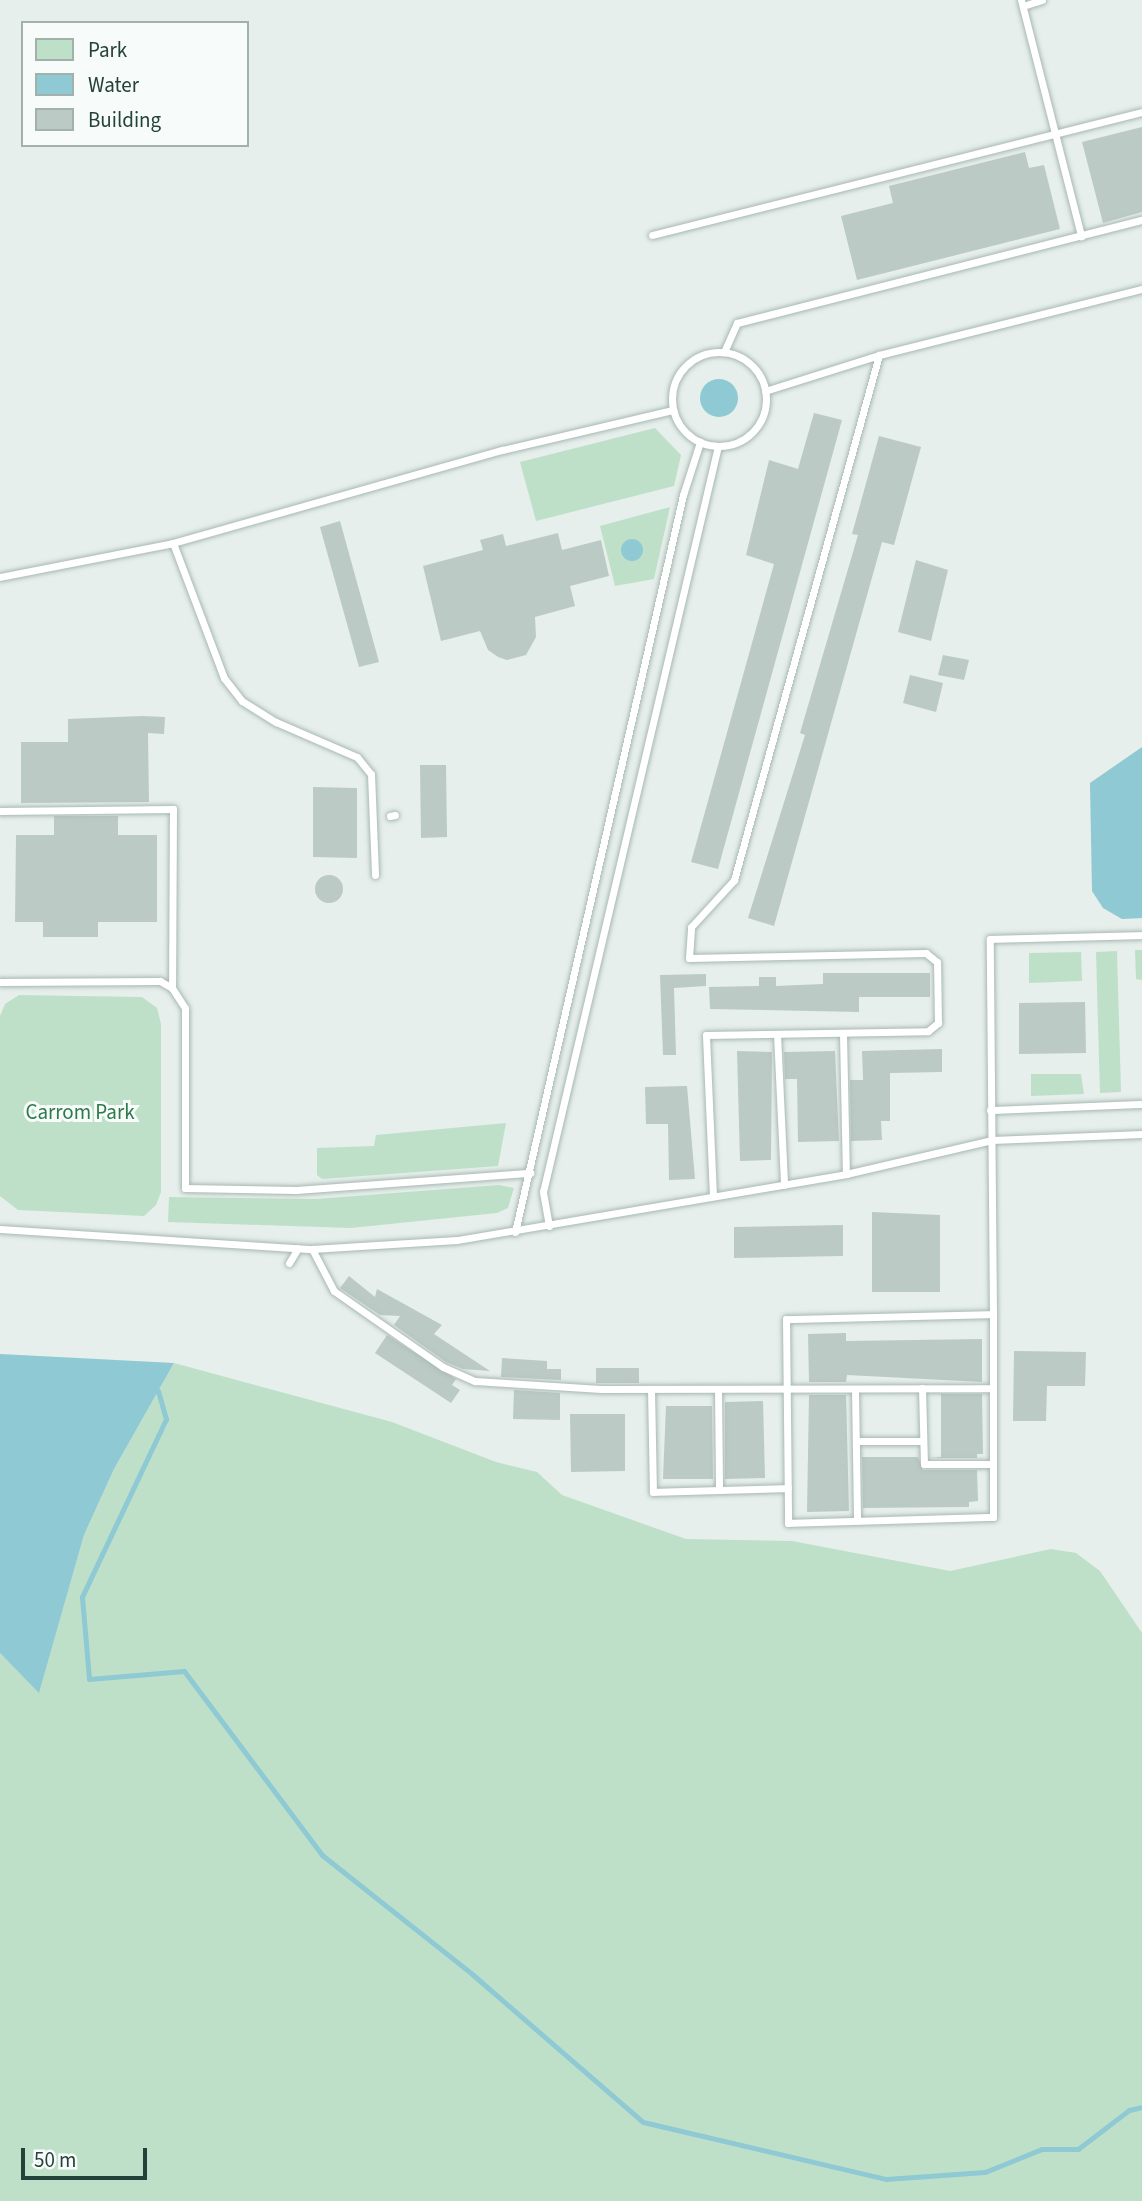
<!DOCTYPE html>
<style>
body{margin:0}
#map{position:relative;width:1142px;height:2201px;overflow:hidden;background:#e6efeb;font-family:"Source Sans 3",sans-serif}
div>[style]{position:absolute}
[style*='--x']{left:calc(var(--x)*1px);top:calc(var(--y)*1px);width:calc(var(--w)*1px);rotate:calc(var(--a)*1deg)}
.green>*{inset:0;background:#bfe0c8}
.water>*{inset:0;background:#8ec9d4}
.round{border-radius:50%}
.stream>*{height:5px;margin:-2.5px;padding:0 2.5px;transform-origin:2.5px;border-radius:2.5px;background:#8ec9d4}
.building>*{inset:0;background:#bbcac4}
.roads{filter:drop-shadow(0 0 2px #a8b8b2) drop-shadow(0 0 2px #a8b8b2)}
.lane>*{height:7px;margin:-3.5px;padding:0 3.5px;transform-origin:3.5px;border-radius:3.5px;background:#fff}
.lane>.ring{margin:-3.5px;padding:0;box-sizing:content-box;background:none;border:7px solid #fff;border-radius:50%}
span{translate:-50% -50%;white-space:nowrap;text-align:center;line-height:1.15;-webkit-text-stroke:6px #f7fbf9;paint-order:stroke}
.park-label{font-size:21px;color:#2d7a4b}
.legend{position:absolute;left:21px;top:21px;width:228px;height:126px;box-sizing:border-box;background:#f7fbf9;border:2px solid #a3b1ad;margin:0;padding:9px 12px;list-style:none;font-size:21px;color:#24423a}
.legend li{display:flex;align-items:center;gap:14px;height:35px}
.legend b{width:35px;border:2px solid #a3b1ad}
.scale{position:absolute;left:21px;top:2148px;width:126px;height:32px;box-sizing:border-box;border:4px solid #24423a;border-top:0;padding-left:9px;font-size:21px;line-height:24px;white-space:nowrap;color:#24423a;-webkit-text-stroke:5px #f7fbf9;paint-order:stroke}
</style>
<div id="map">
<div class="green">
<i style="clip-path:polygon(655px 428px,681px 455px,674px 486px,536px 521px,520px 462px)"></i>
<i style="clip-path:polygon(670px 507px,654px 579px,615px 586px,600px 526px)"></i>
<i style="clip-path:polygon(1135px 950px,1142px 950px,1142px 980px,1136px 979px)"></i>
<i style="clip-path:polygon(1117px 951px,1121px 1092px,1100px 1093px,1096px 952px)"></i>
<i style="clip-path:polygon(1081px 952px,1082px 981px,1029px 983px,1029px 953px)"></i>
<i style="clip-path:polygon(19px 995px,142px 997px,157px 1008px,161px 1024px,161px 1192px,156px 1205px,144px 1216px,18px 1210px,0 1196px,0 1016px,5px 1004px)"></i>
<i style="clip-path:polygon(1031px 1074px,1081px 1074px,1084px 1094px,1031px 1096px)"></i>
<i style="clip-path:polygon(506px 1123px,498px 1166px,322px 1179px,317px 1175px,317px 1148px,374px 1146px,376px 1135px)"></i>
<i style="clip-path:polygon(499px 1185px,514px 1188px,508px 1208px,497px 1213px,351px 1228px,168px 1222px,169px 1197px,316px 1199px)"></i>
<i style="clip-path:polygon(174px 1363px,392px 1422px,496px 1462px,537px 1472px,562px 1495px,686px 1539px,792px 1541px,950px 1571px,1051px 1549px,1076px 1553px,1100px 1571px,1142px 1633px,1142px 2201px,0 2201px,0 1653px,39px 1692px,84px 1535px,114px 1469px)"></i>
</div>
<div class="water">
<i class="round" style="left:700px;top:379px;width:38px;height:38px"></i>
<i class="round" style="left:621px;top:539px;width:22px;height:22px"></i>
<i style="clip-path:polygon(1142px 747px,1142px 918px,1122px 919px,1103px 908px,1092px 891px,1090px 783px)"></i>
<i style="clip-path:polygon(0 1354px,174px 1363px,114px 1469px,84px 1535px,39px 1693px,0 1653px)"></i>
</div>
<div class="stream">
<i style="--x:154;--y:1391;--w:4;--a:0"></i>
<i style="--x:158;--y:1391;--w:29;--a:74"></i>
<i style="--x:166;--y:1419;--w:197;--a:115.3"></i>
<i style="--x:82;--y:1597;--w:82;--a:85.1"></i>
<i style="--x:89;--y:1679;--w:95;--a:-4.8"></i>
<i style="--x:184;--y:1671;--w:230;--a:53.1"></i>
<i style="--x:322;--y:1855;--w:191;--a:38.4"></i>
<i style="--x:472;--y:1974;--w:226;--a:40.9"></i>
<i style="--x:643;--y:2122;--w:250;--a:13.2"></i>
<i style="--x:886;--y:2179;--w:99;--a:-4"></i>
<i style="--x:985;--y:2172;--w:61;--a:-22"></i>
<i style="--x:1042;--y:2149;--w:36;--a:0"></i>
<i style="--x:1078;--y:2149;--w:64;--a:-37.4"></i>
<i style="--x:1129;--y:2110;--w:13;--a:-13"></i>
</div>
<div class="building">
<i style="clip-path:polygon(1142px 127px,1142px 212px,1103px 223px,1082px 142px)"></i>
<i style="clip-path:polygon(1025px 152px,1029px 168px,1044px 165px,1060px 229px,857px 280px,841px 216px,893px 203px,889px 186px)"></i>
<i style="clip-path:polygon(814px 413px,842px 420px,718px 869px,691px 862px,774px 564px,746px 555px,769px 460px,798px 469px)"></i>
<i style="clip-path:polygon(879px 436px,921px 447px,894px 545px,882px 542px,774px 926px,748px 918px,805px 735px,800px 733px,858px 535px,852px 534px)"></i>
<i style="clip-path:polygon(340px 521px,379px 662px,359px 667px,320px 527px)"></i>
<i style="clip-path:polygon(558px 533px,562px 550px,601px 540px,609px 576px,570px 586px,575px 606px,535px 617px,536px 637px,526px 655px,507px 660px,498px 657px,488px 650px,480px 631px,441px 641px,423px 566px,483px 550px,480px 540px,503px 534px,506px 546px)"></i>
<i style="clip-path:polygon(916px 560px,948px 570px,931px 641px,898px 632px)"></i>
<i style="clip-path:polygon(943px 655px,969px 660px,964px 680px,938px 675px)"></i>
<i style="clip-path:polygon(910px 675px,943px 683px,936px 712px,903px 703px)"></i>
<i style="clip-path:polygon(142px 716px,165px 717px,164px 734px,148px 733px,149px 802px,21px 803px,21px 742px,68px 742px,68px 719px)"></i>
<i style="clip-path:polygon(420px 765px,446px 765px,447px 837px,421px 838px)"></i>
<i style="clip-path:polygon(313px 787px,357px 788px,357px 858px,313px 857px)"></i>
<i style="clip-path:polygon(54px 816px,118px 816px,118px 835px,157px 835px,157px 922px,98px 922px,98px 937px,43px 937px,43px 922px,15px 922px,16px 835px,54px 835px)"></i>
<i class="round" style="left:315px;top:875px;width:28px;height:28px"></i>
<i style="clip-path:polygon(823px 973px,930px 973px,930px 997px,859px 997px,859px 1012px,710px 1009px,709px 987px,759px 986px,759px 977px,776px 977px,776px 986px,823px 984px)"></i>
<i style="clip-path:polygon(706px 974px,706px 986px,674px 988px,676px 1055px,663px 1055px,660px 975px)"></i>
<i style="clip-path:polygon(1085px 1002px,1086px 1053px,1019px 1054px,1019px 1003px)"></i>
<i style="clip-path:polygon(942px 1049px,942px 1072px,890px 1073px,890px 1121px,881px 1121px,882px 1140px,851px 1141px,850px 1080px,863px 1080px,862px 1051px)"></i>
<i style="clip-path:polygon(737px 1051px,772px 1052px,771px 1160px,740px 1161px)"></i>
<i style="clip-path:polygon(835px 1051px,839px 1141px,798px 1142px,797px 1079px,785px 1079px,784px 1052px)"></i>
<i style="clip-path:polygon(687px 1086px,695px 1179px,669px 1180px,668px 1124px,646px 1124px,645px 1087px)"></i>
<i style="clip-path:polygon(872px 1212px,940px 1215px,940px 1292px,872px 1292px)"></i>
<i style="clip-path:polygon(843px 1225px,843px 1256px,734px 1258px,734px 1227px)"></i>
<i style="clip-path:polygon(349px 1276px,375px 1297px,377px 1289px,442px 1325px,434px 1334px,490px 1371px,463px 1369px,446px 1362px,394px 1325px,400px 1316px,380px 1315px,340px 1288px)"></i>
<i style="clip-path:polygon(846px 1333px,846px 1341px,982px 1339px,982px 1382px,847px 1375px,846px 1382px,809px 1382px,808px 1334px)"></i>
<i style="clip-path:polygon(387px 1335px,456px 1379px,452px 1385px,460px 1390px,451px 1403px,375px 1353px)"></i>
<i style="clip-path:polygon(1014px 1351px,1086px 1352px,1085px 1386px,1047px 1386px,1046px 1421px,1013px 1421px)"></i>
<i style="clip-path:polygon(502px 1358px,547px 1361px,547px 1369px,561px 1369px,561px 1380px,501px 1377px)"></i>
<i style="clip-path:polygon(596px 1368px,639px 1368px,639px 1383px,596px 1383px)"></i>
<i style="clip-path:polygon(514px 1390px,560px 1393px,560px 1420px,513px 1419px)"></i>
<i style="clip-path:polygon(941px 1394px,982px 1394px,983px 1454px,977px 1454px,977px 1458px,930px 1458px,941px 1457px)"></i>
<i style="clip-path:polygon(809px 1395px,846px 1395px,849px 1511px,807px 1512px)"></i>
<i style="clip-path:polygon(763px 1401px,765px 1478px,725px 1479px,725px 1402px)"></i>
<i style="clip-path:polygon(666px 1406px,712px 1406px,713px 1479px,663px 1479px)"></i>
<i style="clip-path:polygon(570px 1414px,625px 1414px,625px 1471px,571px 1472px)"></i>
<i style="clip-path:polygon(862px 1457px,918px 1457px,923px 1470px,977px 1470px,978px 1501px,969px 1502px,969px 1507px,863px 1508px)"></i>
</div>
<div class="roads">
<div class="lane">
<i style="--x:1021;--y:0;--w:244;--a:75.7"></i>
<i style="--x:1023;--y:6;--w:20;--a:-18"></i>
<i style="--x:652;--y:235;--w:505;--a:-14.09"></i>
<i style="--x:724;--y:352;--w:32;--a:-66"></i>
<i style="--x:737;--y:323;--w:418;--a:-14.3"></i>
<i class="ring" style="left:672px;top:352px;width:87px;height:87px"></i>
<i style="--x:765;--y:391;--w:120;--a:-17.5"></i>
<i style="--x:879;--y:355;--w:271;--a:-14.1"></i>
<i style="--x:173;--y:543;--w:144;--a:69.3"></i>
<i style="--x:224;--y:678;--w:29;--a:52"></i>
<i style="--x:242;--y:701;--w:40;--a:32"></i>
<i style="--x:276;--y:722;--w:88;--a:23.4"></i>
<i style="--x:357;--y:757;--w:22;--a:51"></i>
<i style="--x:371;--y:774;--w:101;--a:87.7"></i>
<i style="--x:0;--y:577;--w:176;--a:-11.1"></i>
<i style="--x:173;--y:543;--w:342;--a:-15.8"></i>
<i style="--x:502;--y:450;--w:176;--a:-13.2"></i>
<i style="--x:0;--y:811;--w:173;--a:-0.7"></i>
<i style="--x:173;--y:809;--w:179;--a:90.3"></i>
<i style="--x:390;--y:816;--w:5;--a:-11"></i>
<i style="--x:0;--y:982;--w:160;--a:-0.4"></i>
<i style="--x:160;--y:981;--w:14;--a:30"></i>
<i style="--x:172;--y:988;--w:24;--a:57"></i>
<i style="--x:185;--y:1008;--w:180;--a:90"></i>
<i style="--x:185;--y:1188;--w:111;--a:1"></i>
<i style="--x:296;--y:1190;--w:235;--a:-4.2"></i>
<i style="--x:777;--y:1034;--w:151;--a:87.3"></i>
<i style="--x:843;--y:1034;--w:140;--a:88.8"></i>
<i style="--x:990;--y:1110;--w:152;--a:-2.3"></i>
<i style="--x:713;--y:1196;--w:161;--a:-92.5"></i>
<i style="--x:706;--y:1035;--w:222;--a:-1"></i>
<i style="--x:928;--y:1031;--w:13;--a:-39"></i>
<i style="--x:938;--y:1023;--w:61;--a:-90.9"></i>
<i style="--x:937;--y:962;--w:14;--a:-141"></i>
<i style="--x:926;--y:953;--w:237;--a:178.8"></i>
<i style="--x:689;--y:958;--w:31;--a:-86"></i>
<i style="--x:691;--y:927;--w:64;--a:-47.5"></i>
<i style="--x:734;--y:880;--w:545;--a:-74.56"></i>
<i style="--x:549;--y:1226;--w:35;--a:-100"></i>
<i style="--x:543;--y:1192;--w:766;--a:-76.8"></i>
<i style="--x:0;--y:1229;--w:313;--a:3.7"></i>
<i style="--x:312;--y:1249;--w:145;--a:-3.6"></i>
<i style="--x:457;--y:1240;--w:395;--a:-9.6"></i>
<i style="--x:846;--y:1174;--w:150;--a:-13.1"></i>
<i style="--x:992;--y:1140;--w:150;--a:-2.3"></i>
<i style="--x:515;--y:1232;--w:756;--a:-77.16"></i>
<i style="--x:683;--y:495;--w:56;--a:-72.2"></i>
<i style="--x:312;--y:1249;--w:47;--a:62.4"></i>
<i style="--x:334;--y:1291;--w:133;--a:34.9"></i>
<i style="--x:443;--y:1367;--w:35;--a:24"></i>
<i style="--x:475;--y:1381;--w:126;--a:3.6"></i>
<i style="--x:601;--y:1389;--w:392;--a:-0.1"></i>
<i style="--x:289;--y:1263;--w:17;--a:-59"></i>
<i style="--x:993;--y:1314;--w:207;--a:178.6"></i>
<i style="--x:786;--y:1319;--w:204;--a:89.4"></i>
<i style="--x:788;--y:1523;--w:205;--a:-1.7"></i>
<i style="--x:993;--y:1517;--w:203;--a:-90"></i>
<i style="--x:993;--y:1314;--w:375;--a:-90.5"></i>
<i style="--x:990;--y:939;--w:152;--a:-1.5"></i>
<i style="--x:922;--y:1388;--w:76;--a:88.5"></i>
<i style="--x:924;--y:1464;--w:69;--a:0"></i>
<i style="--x:651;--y:1389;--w:103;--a:88.9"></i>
<i style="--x:653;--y:1492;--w:135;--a:-1.7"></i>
<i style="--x:718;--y:1389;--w:101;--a:89.4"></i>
<i style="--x:855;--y:1389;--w:131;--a:89.1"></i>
<i style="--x:856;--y:1441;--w:67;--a:0"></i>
</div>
</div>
<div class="park-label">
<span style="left:80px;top:1112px">Carrom Park</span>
</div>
<ul class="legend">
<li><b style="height:19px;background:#bfe0c8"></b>Park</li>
<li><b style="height:19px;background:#8ec9d4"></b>Water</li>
<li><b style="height:19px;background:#bbcac4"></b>Building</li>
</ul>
<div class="scale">50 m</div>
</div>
